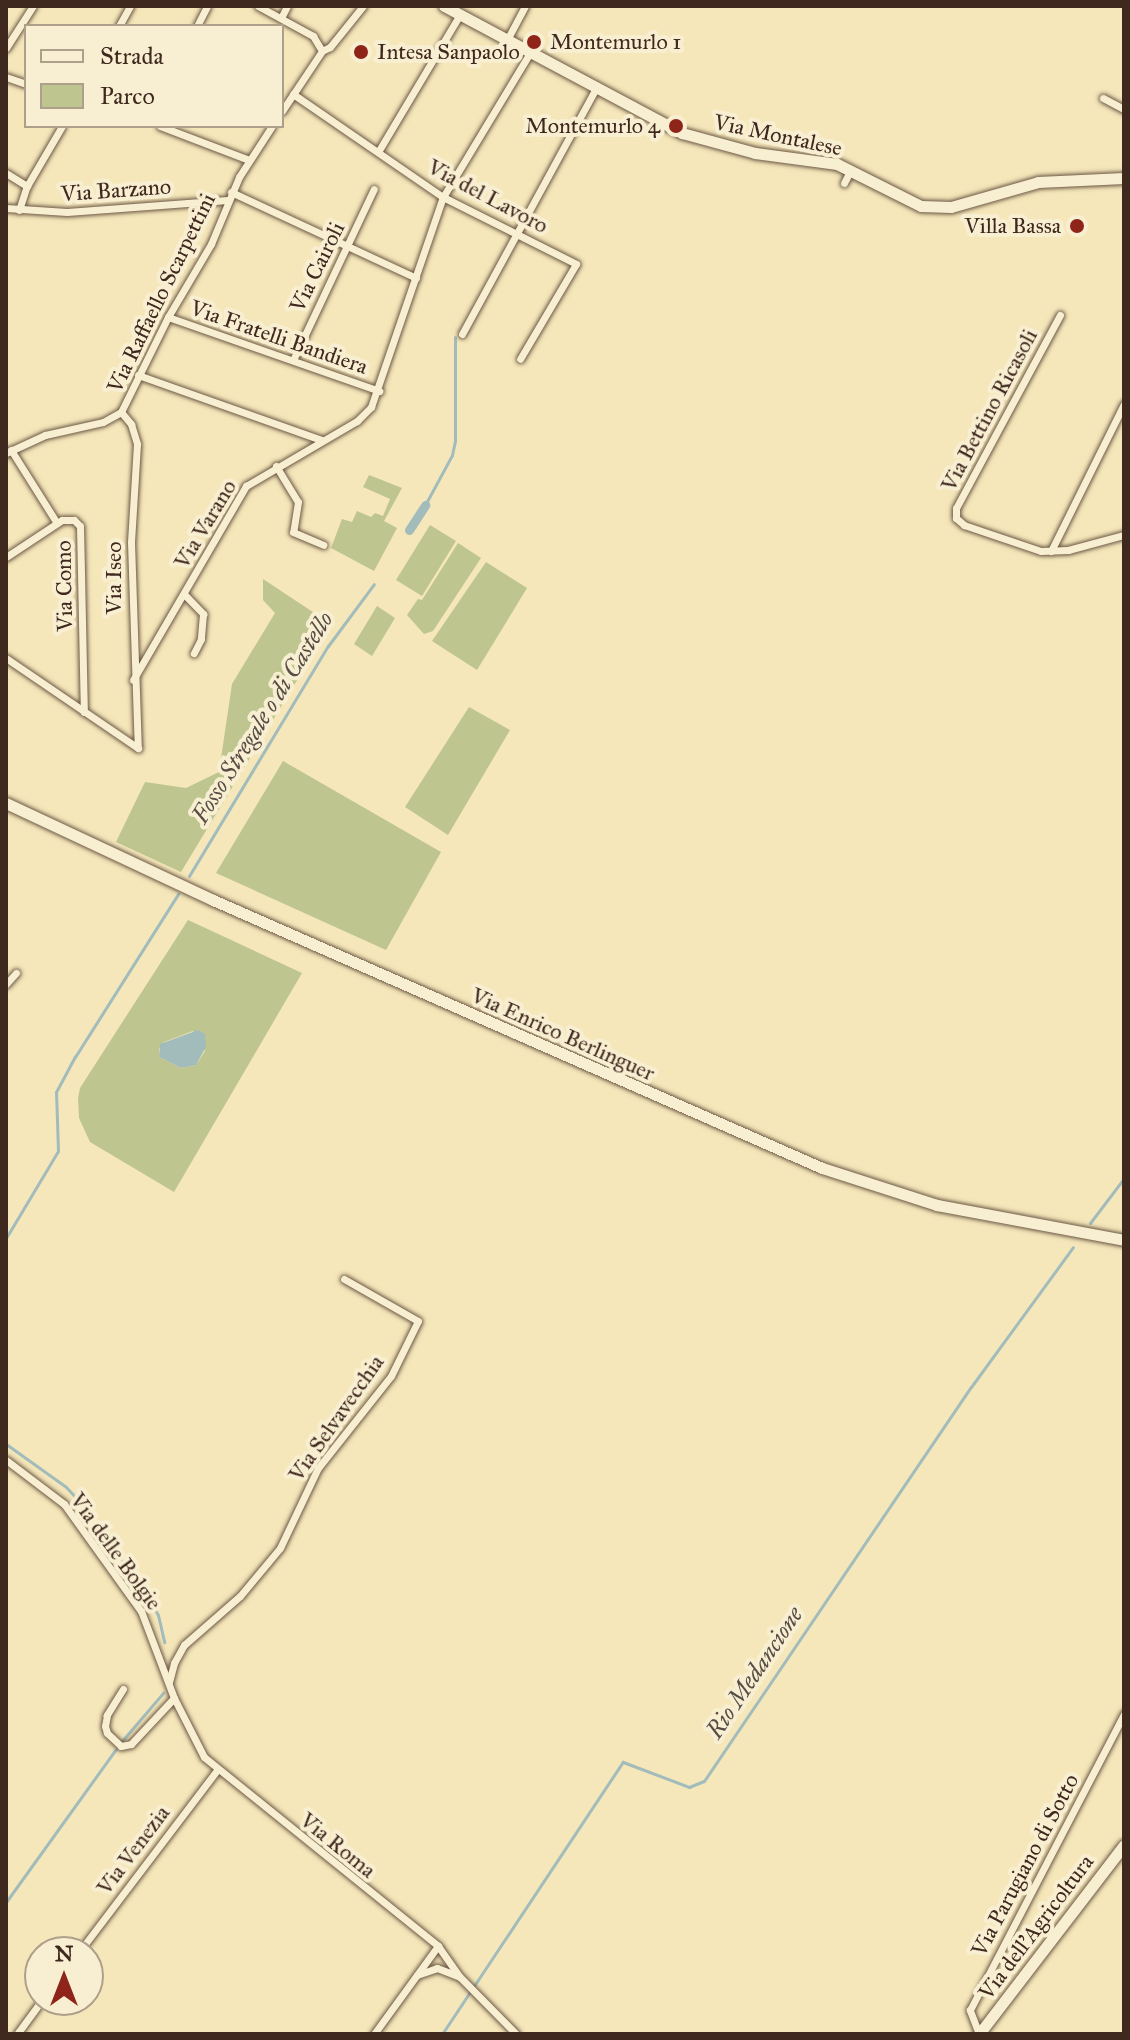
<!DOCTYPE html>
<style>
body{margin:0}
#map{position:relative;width:1130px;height:2040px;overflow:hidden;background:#f5e7ba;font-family:"IM FELL Great Primer",serif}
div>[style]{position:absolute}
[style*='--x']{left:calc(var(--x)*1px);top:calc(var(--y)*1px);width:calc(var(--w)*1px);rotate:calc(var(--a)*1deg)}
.green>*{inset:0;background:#bec58e}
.water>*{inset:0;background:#a2bcbb}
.stream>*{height:3px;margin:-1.5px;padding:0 1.5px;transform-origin:1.5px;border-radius:1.5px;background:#a2bcbb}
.canal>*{height:9px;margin:-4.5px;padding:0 4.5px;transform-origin:4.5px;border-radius:4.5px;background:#a2bcbb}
.roads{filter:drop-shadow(0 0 2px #6c5845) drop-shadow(0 0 2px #6c5845)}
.street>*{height:7px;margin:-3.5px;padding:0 3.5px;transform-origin:3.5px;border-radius:3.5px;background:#f8efd2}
.secondary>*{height:11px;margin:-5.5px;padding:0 5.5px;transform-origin:5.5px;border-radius:5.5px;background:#f8efd2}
.dots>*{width:22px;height:22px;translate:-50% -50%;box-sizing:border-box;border:4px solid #f8efd2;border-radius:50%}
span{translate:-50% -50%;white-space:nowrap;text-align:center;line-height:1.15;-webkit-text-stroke:8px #f8efd2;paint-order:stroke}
.poi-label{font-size:22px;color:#3f281e}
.left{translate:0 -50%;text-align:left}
.right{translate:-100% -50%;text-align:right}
.street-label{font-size:22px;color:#3f281e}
.water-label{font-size:24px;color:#584d45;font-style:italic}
.frame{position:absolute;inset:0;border:8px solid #3f281e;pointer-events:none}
.legend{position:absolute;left:24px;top:24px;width:260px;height:104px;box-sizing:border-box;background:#f8efd2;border:2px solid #ae9f8a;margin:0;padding:10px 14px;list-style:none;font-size:24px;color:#3f281e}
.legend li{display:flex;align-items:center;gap:16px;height:40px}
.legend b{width:40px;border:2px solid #ae9f8a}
.north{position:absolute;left:24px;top:1936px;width:80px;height:80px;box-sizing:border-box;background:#f8efd2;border:2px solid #ae9f8a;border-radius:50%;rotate:0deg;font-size:22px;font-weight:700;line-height:32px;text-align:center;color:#3f281e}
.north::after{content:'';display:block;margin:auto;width:28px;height:36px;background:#8f2418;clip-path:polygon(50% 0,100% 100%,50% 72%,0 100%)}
</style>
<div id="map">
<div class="green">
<i style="clip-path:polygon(369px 475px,402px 488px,384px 521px,397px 528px,374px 571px,331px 548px,342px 519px,352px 522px,357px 511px,371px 517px,375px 513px,383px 516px,390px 499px,363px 487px)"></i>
<i style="clip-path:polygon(430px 525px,456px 541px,422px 596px,396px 580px)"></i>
<i style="clip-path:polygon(458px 543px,481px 558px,433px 631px,424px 634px,407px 615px,418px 599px,422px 600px)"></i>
<i style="clip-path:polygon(486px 562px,527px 588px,477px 670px,432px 641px)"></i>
<i style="clip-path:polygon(263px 579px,331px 624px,181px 872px,116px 842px,145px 782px,186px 788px,219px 772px,232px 684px,275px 613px,263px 600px)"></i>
<i style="clip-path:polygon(377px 606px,395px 618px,372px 656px,354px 644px)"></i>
<i style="clip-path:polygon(469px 707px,510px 730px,448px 835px,405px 807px)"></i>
<i style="clip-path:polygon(283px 761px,441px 852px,386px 950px,216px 873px)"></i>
<i style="clip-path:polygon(evenodd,188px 920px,302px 973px,174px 1192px,90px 1142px,79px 1118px,78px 1098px,80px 1088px,188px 920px,193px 1031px,205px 1051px,196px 1065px,181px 1068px,159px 1057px,159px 1049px,164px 1042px,193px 1031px)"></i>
</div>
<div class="water">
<i style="clip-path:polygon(198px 1030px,205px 1034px,206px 1047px,196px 1065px,181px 1068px,159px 1057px,160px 1044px)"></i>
</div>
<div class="stream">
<i style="--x:425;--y:505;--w:57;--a:-61.6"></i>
<i style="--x:452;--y:455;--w:14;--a:-78"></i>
<i style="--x:455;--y:441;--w:104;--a:-90"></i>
<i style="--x:189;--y:876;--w:269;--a:-58.9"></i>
<i style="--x:328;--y:646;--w:77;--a:-53.4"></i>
<i style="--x:1090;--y:1223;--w:56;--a:-52.9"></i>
<i style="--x:6;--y:1238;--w:101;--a:-59.1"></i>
<i style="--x:58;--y:1151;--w:59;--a:-91.9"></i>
<i style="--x:56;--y:1092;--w:40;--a:-62"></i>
<i style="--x:75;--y:1057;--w:193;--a:-57.7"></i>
<i style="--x:6;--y:1444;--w:74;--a:35.6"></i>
<i style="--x:66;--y:1487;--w:25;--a:47"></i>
<i style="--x:83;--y:1505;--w:110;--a:55"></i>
<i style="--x:146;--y:1595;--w:23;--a:59"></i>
<i style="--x:158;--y:1615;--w:28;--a:77"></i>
<i style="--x:121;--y:1742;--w:65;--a:-49.4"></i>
<i style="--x:6;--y:1902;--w:188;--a:-54.3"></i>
<i style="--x:442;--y:2034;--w:327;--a:-56.4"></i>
<i style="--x:623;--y:1762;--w:71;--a:20.7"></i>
<i style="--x:689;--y:1787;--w:16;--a:-22"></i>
<i style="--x:704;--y:1781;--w:476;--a:-55.9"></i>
<i style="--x:971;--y:1387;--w:173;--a:-53.9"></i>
</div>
<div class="canal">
<i style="--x:409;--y:530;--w:30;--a:-57"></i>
</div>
<div class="roads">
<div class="street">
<i style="--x:258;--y:6;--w:63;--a:28.6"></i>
<i style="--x:313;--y:36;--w:17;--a:59"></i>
<i style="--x:281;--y:18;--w:13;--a:-63"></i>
<i style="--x:119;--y:26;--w:23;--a:-61"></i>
<i style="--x:197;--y:26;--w:22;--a:-63"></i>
<i style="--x:507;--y:40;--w:38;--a:-62"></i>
<i style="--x:6;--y:48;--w:50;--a:-57.3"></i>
<i style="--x:6;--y:77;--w:21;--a:19"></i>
<i style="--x:293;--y:94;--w:182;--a:34.5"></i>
<i style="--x:443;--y:197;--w:149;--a:26.7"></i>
<i style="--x:576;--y:264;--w:110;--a:120.5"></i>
<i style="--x:1103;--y:98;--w:24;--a:28"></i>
<i style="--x:282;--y:111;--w:72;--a:-56.3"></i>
<i style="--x:322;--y:51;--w:9;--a:-27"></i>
<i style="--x:330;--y:47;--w:53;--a:-51.2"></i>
<i style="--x:160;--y:126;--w:95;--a:20.9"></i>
<i style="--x:378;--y:152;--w:158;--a:-59.2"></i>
<i style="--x:6;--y:173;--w:25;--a:32"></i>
<i style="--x:844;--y:183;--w:13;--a:-63"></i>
<i style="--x:231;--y:192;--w:204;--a:24.9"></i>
<i style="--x:6;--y:208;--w:61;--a:3.8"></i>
<i style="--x:67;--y:212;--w:161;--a:-4.3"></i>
<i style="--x:19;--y:210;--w:25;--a:-72"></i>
<i style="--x:27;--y:186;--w:69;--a:-59.7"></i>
<i style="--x:1060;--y:315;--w:219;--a:118.3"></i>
<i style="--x:956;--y:508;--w:10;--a:90"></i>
<i style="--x:956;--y:518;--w:11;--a:41"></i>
<i style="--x:964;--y:525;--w:81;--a:18.7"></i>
<i style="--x:1041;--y:551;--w:27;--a:-2"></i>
<i style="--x:1068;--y:550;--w:58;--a:-15"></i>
<i style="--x:168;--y:317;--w:224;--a:19.3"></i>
<i style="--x:462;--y:334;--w:280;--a:-61.4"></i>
<i style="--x:293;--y:360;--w:189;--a:-64.7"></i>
<i style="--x:138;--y:375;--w:195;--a:19.5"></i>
<i style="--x:121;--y:412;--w:16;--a:50"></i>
<i style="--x:131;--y:424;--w:21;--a:73"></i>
<i style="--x:137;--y:444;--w:98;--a:93.5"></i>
<i style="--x:131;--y:542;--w:206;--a:88.1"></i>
<i style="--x:11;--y:450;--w:86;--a:57.8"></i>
<i style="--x:6;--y:453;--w:43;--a:-24.8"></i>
<i style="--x:45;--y:435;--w:59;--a:-12.6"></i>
<i style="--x:103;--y:422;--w:21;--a:-29"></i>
<i style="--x:121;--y:412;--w:106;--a:-63.7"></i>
<i style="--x:168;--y:317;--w:85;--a:-59.5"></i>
<i style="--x:211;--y:244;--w:73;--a:-67.3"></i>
<i style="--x:239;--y:177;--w:61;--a:-57.1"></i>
<i style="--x:276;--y:466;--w:42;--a:58.6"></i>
<i style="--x:298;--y:502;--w:30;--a:99"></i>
<i style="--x:293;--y:532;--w:33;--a:23"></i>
<i style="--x:1051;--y:551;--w:164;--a:-63.6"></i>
<i style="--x:6;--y:557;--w:67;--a:-33.5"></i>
<i style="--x:62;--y:520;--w:12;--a:0"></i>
<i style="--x:74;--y:520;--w:8;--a:45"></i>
<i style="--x:80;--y:526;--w:186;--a:88.8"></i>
<i style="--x:184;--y:594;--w:28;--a:46"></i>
<i style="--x:203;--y:614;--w:25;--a:95"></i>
<i style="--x:201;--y:639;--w:16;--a:117"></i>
<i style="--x:6;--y:658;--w:160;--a:34.3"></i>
<i style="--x:133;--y:680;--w:225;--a:-59.8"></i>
<i style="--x:246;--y:486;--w:129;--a:-30.4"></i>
<i style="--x:357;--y:421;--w:20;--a:-45"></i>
<i style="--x:371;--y:407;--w:222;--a:-71.1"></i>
<i style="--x:443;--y:197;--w:168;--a:-58.9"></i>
<i style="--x:6;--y:984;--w:15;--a:-48"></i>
<i style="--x:6;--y:1460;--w:73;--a:37.2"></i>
<i style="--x:64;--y:1504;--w:132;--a:54.3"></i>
<i style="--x:141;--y:1611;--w:93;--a:69.2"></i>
<i style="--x:174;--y:1698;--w:66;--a:63"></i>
<i style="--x:204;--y:1757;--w:301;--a:38.9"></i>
<i style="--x:438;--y:1946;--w:38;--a:55"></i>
<i style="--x:460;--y:1977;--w:80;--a:45.5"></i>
<i style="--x:169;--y:1682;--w:20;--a:-75"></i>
<i style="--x:174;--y:1663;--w:21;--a:-61"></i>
<i style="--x:184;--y:1645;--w:74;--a:-41.2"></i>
<i style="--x:240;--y:1596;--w:62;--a:-50.2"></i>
<i style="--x:280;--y:1548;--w:89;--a:-64.6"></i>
<i style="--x:318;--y:1468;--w:117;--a:-51.6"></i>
<i style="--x:391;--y:1376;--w:61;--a:-63.9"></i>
<i style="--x:418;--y:1321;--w:85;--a:-150.4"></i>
<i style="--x:123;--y:1689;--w:31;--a:122"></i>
<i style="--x:107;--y:1715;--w:11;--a:100"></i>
<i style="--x:105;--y:1726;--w:7;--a:74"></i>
<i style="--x:107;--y:1733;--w:19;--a:43"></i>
<i style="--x:121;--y:1746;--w:10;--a:-11"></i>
<i style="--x:131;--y:1744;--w:63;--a:-46.9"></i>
<i style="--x:79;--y:1952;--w:228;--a:-52.8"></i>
<i style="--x:417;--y:1975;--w:21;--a:-19"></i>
<i style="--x:437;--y:1968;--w:22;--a:21"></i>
<i style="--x:17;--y:2034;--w:42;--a:-53.7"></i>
<i style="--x:374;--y:2034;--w:109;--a:-54"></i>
<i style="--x:979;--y:2034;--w:26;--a:-111"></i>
<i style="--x:970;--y:2010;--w:334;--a:-62.5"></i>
</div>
<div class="secondary">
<i style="--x:444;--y:6;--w:270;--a:28.1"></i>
<i style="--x:682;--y:133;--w:76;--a:15.3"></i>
<i style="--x:755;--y:153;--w:83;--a:7.6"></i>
<i style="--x:837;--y:164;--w:94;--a:26.6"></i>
<i style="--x:921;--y:206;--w:30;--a:2"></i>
<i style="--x:951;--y:207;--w:91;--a:-16"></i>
<i style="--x:1038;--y:182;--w:86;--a:-2.7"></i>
<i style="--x:6;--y:803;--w:229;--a:25.1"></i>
<i style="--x:213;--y:900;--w:665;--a:23.75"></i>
<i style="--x:822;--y:1168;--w:121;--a:17.8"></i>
<i style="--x:937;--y:1205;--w:190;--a:10.6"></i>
<i style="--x:979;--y:2034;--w:238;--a:-52.5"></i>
</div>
</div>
<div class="dots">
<i style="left:534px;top:42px;background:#8f2418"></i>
<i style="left:361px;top:52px;background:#8f2418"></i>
<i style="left:676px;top:126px;background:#8f2418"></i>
<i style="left:1077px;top:226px;background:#8f2418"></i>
</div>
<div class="poi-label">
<span class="left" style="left:550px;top:42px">Montemurlo 1</span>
<span class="left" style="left:377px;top:52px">Intesa Sanpaolo</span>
<span class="right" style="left:660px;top:126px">Montemurlo 4</span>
<span class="right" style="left:1061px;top:226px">Villa Bassa</span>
</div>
<div class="street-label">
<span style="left:778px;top:135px;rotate:12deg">Via Montalese</span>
<span style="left:116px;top:190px;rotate:-4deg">Via Barzano</span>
<span style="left:488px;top:196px;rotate:28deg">Via del Lavoro</span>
<span style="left:317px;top:267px;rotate:-64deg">Via Cairoli</span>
<span style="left:161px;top:293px;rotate:-64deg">Via Raffaello Scarpettini</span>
<span style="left:279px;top:337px;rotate:19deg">Via Fratelli Bandiera</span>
<span style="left:989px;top:410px;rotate:-62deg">Via Bettino Ricasoli</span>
<span style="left:205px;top:524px;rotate:-59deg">Via Varano</span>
<span style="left:114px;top:578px;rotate:-90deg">Via Iseo</span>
<span style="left:64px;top:586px;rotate:-91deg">Via Como</span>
<span style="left:563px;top:1034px;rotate:24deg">Via Enrico Berlinguer</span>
<span style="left:336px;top:1418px;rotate:-55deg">Via Selvavecchia</span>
<span style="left:116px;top:1551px;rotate:54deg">Via delle Bolgie</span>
<span style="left:338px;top:1845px;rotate:39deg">Via Roma</span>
<span style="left:133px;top:1850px;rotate:-53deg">Via Venezia</span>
<span style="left:1025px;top:1865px;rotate:-62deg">Via Parugiano di Sotto</span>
<span style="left:1036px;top:1927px;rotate:-53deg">Via dell'Agricoltura</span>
</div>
<div class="water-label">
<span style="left:263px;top:718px;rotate:-58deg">Fosso Stregale o di Castello</span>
<span style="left:755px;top:1673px;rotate:-56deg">Rio Medancione</span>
</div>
<div class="frame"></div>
<ul class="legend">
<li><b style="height:10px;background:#f8efd2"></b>Strada</li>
<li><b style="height:22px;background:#bec58e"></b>Parco</li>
</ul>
<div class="north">N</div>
</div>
